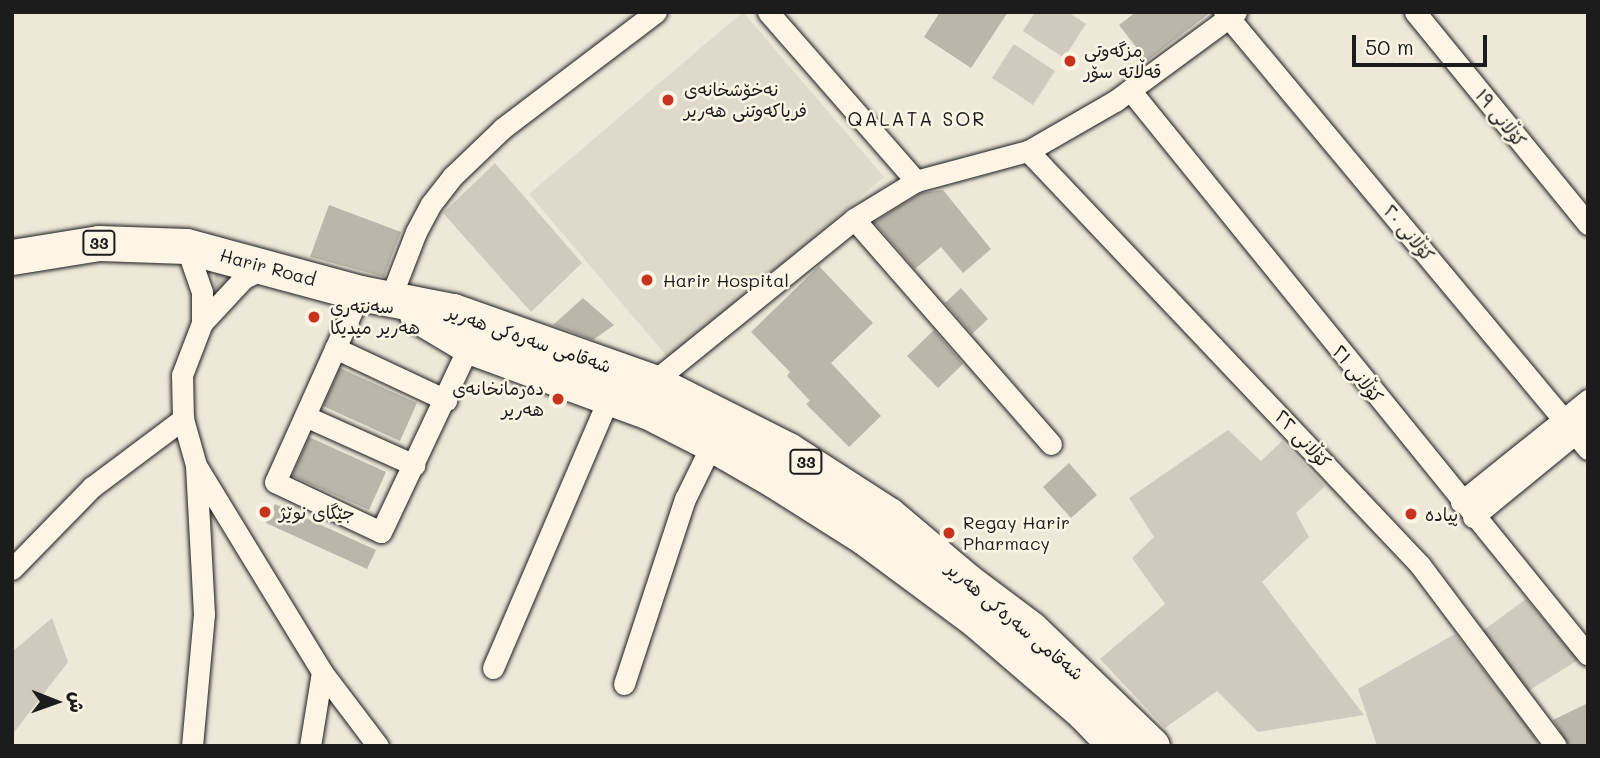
<!DOCTYPE html>
<meta charset="utf-8">
<style>
body{margin:0}
#map{position:relative;width:1600px;height:758px;overflow:hidden;background:#eee8d9;font-family:Mali,"Playpen Sans Arabic",sans-serif}
div>[style]{position:absolute}
[style*='--x']{left:calc(var(--x)*1px);top:calc(var(--y)*1px);width:calc(var(--w)*1px);rotate:calc(var(--a)*1deg)}
.built>*{inset:0;background:#ded9cb}
.green>*{inset:0;background:#cfcabd}
.building>*{inset:0;background:#bab6aa}
.roads{filter:drop-shadow(0 0 2px #1c1c1c) drop-shadow(0 0 2px #1c1c1c)}
.street>*{height:21px;margin:-10.5px;padding:0 10.5px;transform-origin:10.5px;border-radius:10.5px;background:#fcf5e5}
.primary>*{height:35px;margin:-17.5px;padding:0 17.5px;transform-origin:17.5px;border-radius:17.5px;background:#fcf5e5}
.dots>*{width:19px;height:19px;translate:-50% -50%;box-sizing:border-box;border:4px solid #fcf5e5;border-radius:50%}
span{translate:-50% -50%;white-space:nowrap;text-align:center;line-height:1.15;-webkit-text-stroke:5px #fcf5e5;paint-order:stroke}
.shield-label span{padding:2px 5px;background:#fcf5e5;border:2px solid;border-radius:5px;-webkit-text-stroke-width:0}
.shield-label{font-size:16px;color:#1c1c1c;font-weight:700}
.poi-label{font-size:18px;color:#1c1c1c}
.left{translate:0 -50%;text-align:left}
.right{translate:-100% -50%;text-align:right}
.street-label{font-size:18px;color:#1c1c1c}
.neighbourhood-label{font-size:19px;color:#1c1c1c;letter-spacing:2px}
.frame{position:absolute;inset:0;border:14px solid #1c1c1c;pointer-events:none}
.north{position:absolute;left:21px;top:667px;width:70px;height:70px;-webkit-text-stroke:5px #fcf5e5;paint-order:stroke;rotate:91deg;font-size:19px;font-weight:700;line-height:28px;text-align:center;color:#1c1c1c}
.north::after{content:'';display:block;margin:auto;width:24px;height:32px;background:#1c1c1c;clip-path:polygon(50% 0,100% 100%,50% 72%,0 100%)}
.scale{position:absolute;left:1352px;top:35px;width:135px;height:32px;box-sizing:border-box;border:4px solid #1c1c1c;border-top:0;padding-left:9px;font-size:21px;line-height:24px;white-space:nowrap;color:#1c1c1c;-webkit-text-stroke:5px #fcf5e5;paint-order:stroke}
</style>
<div id="map">
<div class="built">
<i style="clip-path:polygon(743px 12px,884px 177px,670px 360px,529px 194px)"></i>
</div>
<div class="green">
<i style="clip-path:polygon(1035px 12px,1068px 12px,1086px 24px,1064px 58px,1023px 31px)"></i>
<i style="clip-path:polygon(1014px 44px,1055px 71px,1033px 105px,992px 78px)"></i>
<i style="clip-path:polygon(495px 163px,582px 263px,531px 312px,443px 213px)"></i>
<i style="clip-path:polygon(215px 268px,237px 275px,214px 302px)"></i>
<i style="clip-path:polygon(1228px 430px,1261px 461px,1282px 441px,1325px 486px,1296px 513px,1309px 537px,1262px 582px,1364px 715px,1258px 732px,1217px 691px,1165px 728px,1100px 659px,1165px 604px,1132px 558px,1154px 537px,1129px 498px)"></i>
<i style="clip-path:polygon(1526px 599px,1578px 660px,1528px 691px,1481px 632px)"></i>
<i style="clip-path:polygon(52px 618px,68px 662px,12px 735px,12px 652px)"></i>
<i style="clip-path:polygon(1455px 634px,1531px 731px,1539px 746px,1377px 746px,1358px 689px)"></i>
</div>
<div class="building">
<i style="clip-path:polygon(940px 12px,1008px 12px,971px 68px,924px 37px)"></i>
<i style="clip-path:polygon(1136px 12px,1211px 12px,1147px 61px,1119px 25px)"></i>
<i style="clip-path:polygon(943px 190px,991px 249px,963px 273px,941px 247px,915px 269px,874px 222px,921px 193px)"></i>
<i style="clip-path:polygon(329px 205px,401px 232px,384px 277px,310px 257px)"></i>
<i style="clip-path:polygon(819px 266px,873px 323px,831px 363px,881px 416px,849px 447px,806px 404px,810px 401px,787px 376px,790px 372px,751px 332px)"></i>
<i style="clip-path:polygon(961px 288px,988px 319px,972px 334px,945px 303px)"></i>
<i style="clip-path:polygon(583px 298px,614px 325px,593px 340px,553px 325px)"></i>
<i style="clip-path:polygon(934px 330px,963px 364px,938px 388px,907px 356px)"></i>
<i style="clip-path:polygon(340px 368px,417px 403px,400px 441px,323px 406px)"></i>
<i style="clip-path:polygon(309px 437px,386px 472px,369px 510px,292px 476px)"></i>
<i style="clip-path:polygon(1069px 463px,1097px 495px,1071px 518px,1043px 487px)"></i>
<i style="clip-path:polygon(275px 504px,376px 550px,367px 569px,266px 523px)"></i>
<i style="clip-path:polygon(1588px 703px,1588px 746px,1569px 746px,1553px 720px)"></i>
</div>
<div class="roads">
<div class="street">
<i style="--x:768;--y:12;--w:225;--a:48.8"></i>
<i style="--x:1224;--y:12;--w:569;--a:50.21"></i>
<i style="--x:1415;--y:12;--w:274;--a:50.8"></i>
<i style="--x:1130;--y:90;--w:727;--a:50.97"></i>
<i style="--x:1028;--y:151;--w:570;--a:46.56"></i>
<i style="--x:1420;--y:565;--w:226;--a:53.1"></i>
<i style="--x:854;--y:219;--w:299;--a:48.8"></i>
<i style="--x:186;--y:246;--w:49;--a:70.8"></i>
<i style="--x:202;--y:292;--w:31;--a:90"></i>
<i style="--x:202;--y:323;--w:62;--a:-47"></i>
<i style="--x:244;--y:278;--w:25;--a:-26"></i>
<i style="--x:360;--y:293;--w:207;--a:114.2"></i>
<i style="--x:275;--y:482;--w:117;--a:25.3"></i>
<i style="--x:381;--y:532;--w:206;--a:-64.7"></i>
<i style="--x:390;--y:299;--w:72;--a:-68.8"></i>
<i style="--x:416;--y:232;--w:32;--a:-62"></i>
<i style="--x:431;--y:204;--w:36;--a:-52"></i>
<i style="--x:453;--y:176;--w:69;--a:-43.8"></i>
<i style="--x:503;--y:128;--w:192;--a:-37.2"></i>
<i style="--x:335;--y:348;--w:123;--a:25.1"></i>
<i style="--x:653;--y:382;--w:259;--a:-39"></i>
<i style="--x:854;--y:219;--w:73;--a:-31.5"></i>
<i style="--x:916;--y:181;--w:116;--a:-15"></i>
<i style="--x:1028;--y:151;--w:100;--a:-29.9"></i>
<i style="--x:1115;--y:101;--w:150;--a:-36.3"></i>
<i style="--x:305;--y:416;--w:120;--a:24.2"></i>
<i style="--x:197;--y:467;--w:240;--a:58.6"></i>
<i style="--x:322;--y:672;--w:75;--a:99.2"></i>
<i style="--x:1461;--y:502;--w:163;--a:-38.8"></i>
<i style="--x:1473;--y:517;--w:149;--a:-39.3"></i>
<i style="--x:12;--y:569;--w:115;--a:-45.7"></i>
<i style="--x:92;--y:487;--w:114;--a:-36.8"></i>
<i style="--x:493;--y:668;--w:295;--a:-66.8"></i>
<i style="--x:322;--y:672;--w:93;--a:52.9"></i>
<i style="--x:624;--y:684;--w:195;--a:-71.8"></i>
<i style="--x:685;--y:499;--w:61;--a:-63.9"></i>
<i style="--x:192;--y:746;--w:133;--a:-84.8"></i>
<i style="--x:204;--y:614;--w:149;--a:-93.1"></i>
<i style="--x:196;--y:465;--w:48;--a:-105.8"></i>
<i style="--x:183;--y:419;--w:44;--a:-91.3"></i>
<i style="--x:182;--y:375;--w:56;--a:-69"></i>
</div>
<div class="primary">
<i style="--x:12;--y:257;--w:88;--a:-9.1"></i>
<i style="--x:99;--y:243;--w:87;--a:2"></i>
<i style="--x:186;--y:246;--w:180;--a:15.1"></i>
<i style="--x:360;--y:293;--w:95;--a:11"></i>
<i style="--x:453;--y:311;--w:212;--a:19.5"></i>
<i style="--x:653;--y:382;--w:151;--a:26.7"></i>
<i style="--x:788;--y:450;--w:120;--a:32.8"></i>
<i style="--x:889;--y:515;--w:102;--a:40.2"></i>
<i style="--x:967;--y:581;--w:80;--a:36.9"></i>
<i style="--x:1031;--y:629;--w:168;--a:44"></i>
<i style="--x:417;--y:315;--w:61;--a:30.8"></i>
<i style="--x:469;--y:346;--w:189;--a:20.1"></i>
<i style="--x:647;--y:411;--w:73;--a:26.9"></i>
<i style="--x:712;--y:444;--w:72;--a:30.1"></i>
<i style="--x:774;--y:480;--w:107;--a:32.3"></i>
<i style="--x:864;--y:537;--w:139;--a:36.5"></i>
<i style="--x:976;--y:620;--w:143;--a:40.7"></i>
<i style="--x:1084;--y:713;--w:46;--a:45.9"></i>
</div>
</div>
<div class="dots">
<i style="left:1070px;top:61px;background:#c8321e"></i>
<i style="left:668px;top:100px;background:#c8321e"></i>
<i style="left:647px;top:280px;background:#c8321e"></i>
<i style="left:314px;top:317px;background:#c8321e"></i>
<i style="left:558px;top:399px;background:#c8321e"></i>
<i style="left:265px;top:512px;background:#c8321e"></i>
<i style="left:1411px;top:514px;background:#c8321e"></i>
<i style="left:949px;top:533px;background:#c8321e"></i>
</div>
<div class="shield-label">
<span style="left:99px;top:243px">33</span>
<span style="left:806px;top:462px">33</span>
</div>
<div class="poi-label">
<span class="left" style="left:1084px;top:61px">مزگەوتی<br>قەڵاتە سۆر</span>
<span class="left" style="left:684px;top:100px">نەخۆشخانەی<br>فریاکەوتنی هەریر</span>
<span class="left" style="left:663px;top:280px">‌Harir Hospital</span>
<span class="left" style="left:330px;top:317px">سەنتەری<br>هەریر میدیکا</span>
<span class="right" style="left:544px;top:399px">دەرمانخانەی<br>هەریر</span>
<span class="left" style="left:279px;top:512px">جێگای نوێژ</span>
<span class="left" style="left:1425px;top:514px">پیادە</span>
<span class="left" style="left:963px;top:533px">Regay Harir<br>Pharmacy</span>
</div>
<div class="street-label">
<span style="left:1501px;top:118px;rotate:51deg">کۆڵانی ١٩</span>
<span style="left:1409px;top:233px;rotate:50deg">کۆڵانی ٢٠</span>
<span style="left:268px;top:267px;rotate:15deg">Harir Road</span>
<span style="left:529px;top:339px;rotate:19deg">شەقامی سەرەکی هەریر</span>
<span style="left:1358px;top:374px;rotate:51deg">کۆڵانی ٢١</span>
<span style="left:1303px;top:439px;rotate:47deg">کۆڵانی ٢٢</span>
<span style="left:1015px;top:621px;rotate:40deg">شەقامی سەرەکی هەریر</span>
</div>
<div class="neighbourhood-label">
<span style="left:917px;top:119px">QALATA SOR</span>
</div>
<div class="frame"></div>
<div class="north">ش</div>
<div class="scale">50 m</div>
</div>
